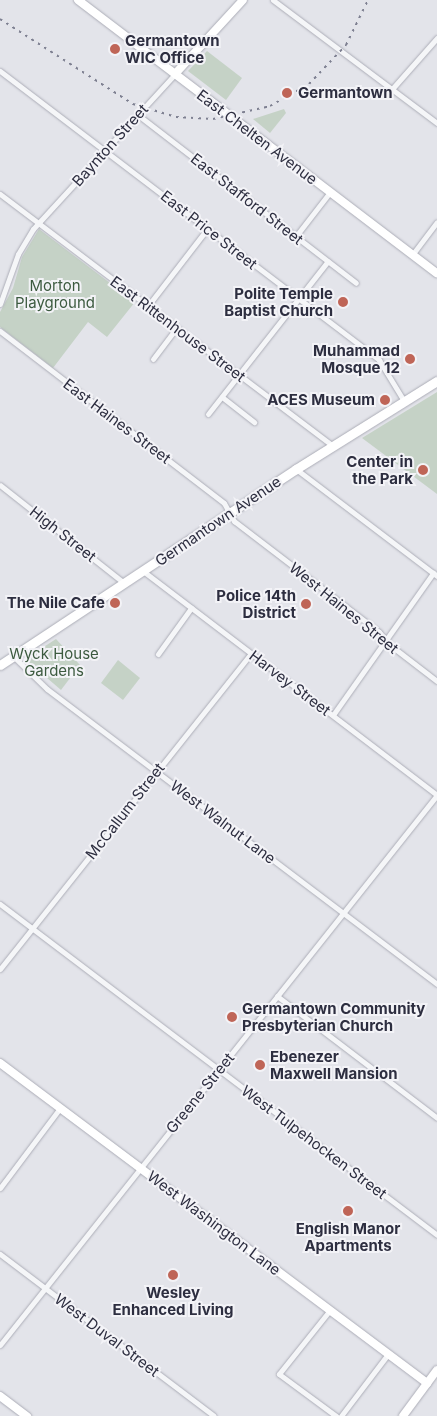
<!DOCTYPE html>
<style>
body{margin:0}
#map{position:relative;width:437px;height:1416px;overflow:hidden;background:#e3e4ea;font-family:Inter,sans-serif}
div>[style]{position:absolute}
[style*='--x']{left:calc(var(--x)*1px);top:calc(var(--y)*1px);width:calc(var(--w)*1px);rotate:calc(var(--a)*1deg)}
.green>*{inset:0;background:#c5d2c6}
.roads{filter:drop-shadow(0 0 1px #acadb7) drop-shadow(0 0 1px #acadb7)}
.street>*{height:5px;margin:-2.5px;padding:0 2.5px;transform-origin:2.5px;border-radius:2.5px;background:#f5f6f8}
.secondary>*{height:8px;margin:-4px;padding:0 4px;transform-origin:4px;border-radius:4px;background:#fff}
.primary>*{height:9px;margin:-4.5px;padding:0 4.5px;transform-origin:4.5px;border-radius:4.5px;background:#fff}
.rail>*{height:2px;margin-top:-1px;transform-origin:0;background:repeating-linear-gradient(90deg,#7e8091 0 2.5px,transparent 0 7.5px)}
.dots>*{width:14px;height:14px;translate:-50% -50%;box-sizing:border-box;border:2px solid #f3f3f7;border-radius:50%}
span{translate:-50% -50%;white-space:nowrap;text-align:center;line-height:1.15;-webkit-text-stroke:4px #f3f3f7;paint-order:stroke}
.poi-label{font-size:15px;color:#2d2e40;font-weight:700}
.left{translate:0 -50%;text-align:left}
.right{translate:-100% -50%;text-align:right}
.street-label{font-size:15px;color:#2d2e40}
.park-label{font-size:15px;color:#3c5a3f}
</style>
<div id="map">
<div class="green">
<i style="clip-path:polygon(207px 51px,242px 78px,226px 100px,188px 71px)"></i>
<i style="clip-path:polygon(284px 109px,286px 113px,270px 133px,253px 119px)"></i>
<i style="clip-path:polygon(39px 229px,135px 302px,107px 337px,88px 322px,53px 368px,0 327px,0 312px,13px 288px,22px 257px)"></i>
<i style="clip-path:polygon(437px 392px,437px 494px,362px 438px)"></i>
<i style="clip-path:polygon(56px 639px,80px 665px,61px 690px,25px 659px)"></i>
<i style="clip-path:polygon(118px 660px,140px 678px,123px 700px,101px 683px)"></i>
</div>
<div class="roads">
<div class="street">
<i style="--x:273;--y:0;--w:205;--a:36.9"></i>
<i style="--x:0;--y:71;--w:477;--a:37.3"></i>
<i style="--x:379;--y:360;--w:48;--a:58.6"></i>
<i style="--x:392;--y:89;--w:68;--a:-48.6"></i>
<i style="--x:138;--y:115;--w:275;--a:37.6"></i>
<i style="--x:0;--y:194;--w:418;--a:37.1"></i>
<i style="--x:296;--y:236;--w:56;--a:-52.3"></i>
<i style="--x:412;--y:255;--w:41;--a:-52.9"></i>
<i style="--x:0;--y:304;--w:53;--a:-70.2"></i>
<i style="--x:18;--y:254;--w:29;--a:-59"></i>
<i style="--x:33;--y:229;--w:210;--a:-47.5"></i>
<i style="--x:147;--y:307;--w:98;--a:-52.4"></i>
<i style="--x:0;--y:331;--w:282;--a:37.5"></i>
<i style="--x:224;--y:503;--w:21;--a:61"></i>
<i style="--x:234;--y:521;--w:183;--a:37.4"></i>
<i style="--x:379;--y:632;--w:17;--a:50"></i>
<i style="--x:390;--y:645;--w:59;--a:37.5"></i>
<i style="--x:153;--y:359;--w:38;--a:-53"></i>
<i style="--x:222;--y:397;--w:41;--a:38"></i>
<i style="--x:208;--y:414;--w:194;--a:-51.9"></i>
<i style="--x:296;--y:469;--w:177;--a:37.2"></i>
<i style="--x:0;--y:485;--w:158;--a:38.3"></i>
<i style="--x:143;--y:571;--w:370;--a:37.3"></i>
<i style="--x:158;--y:654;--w:57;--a:-54.3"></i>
<i style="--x:13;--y:656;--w:47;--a:44.1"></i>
<i style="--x:47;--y:689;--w:489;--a:37.1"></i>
<i style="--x:333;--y:715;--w:174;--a:-54.8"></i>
<i style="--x:0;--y:904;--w:548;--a:37.14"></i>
<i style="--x:0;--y:969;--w:403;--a:-51.5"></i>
<i style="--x:277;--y:996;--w:201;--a:37.3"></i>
<i style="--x:0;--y:1188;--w:100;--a:-53.1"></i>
<i style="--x:0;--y:1254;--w:268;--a:37.1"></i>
<i style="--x:330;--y:1310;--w:82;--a:128.6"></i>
<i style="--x:279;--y:1374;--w:71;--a:36.4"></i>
<i style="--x:0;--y:1345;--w:702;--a:-51.53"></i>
<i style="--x:341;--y:1416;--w:78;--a:-52.8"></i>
</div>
<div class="secondary">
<i style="--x:78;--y:0;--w:451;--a:37.3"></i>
<i style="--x:175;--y:74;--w:100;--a:-47.4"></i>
<i style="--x:0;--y:1063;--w:534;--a:36.85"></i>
<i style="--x:0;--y:1396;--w:34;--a:37"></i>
<i style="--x:403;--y:1416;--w:57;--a:-53.5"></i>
</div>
<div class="primary">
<i style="--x:0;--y:665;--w:355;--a:-33.5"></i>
<i style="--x:296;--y:469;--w:166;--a:-32"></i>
</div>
</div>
<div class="rail">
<i style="--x:0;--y:19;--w:158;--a:32.6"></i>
<i style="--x:133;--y:104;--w:45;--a:16.8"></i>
<i style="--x:176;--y:117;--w:37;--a:3"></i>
<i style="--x:213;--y:119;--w:58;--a:-12.8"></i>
<i style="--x:270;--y:106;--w:45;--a:-29.4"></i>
<i style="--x:309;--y:84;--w:54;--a:-46.5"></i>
<i style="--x:346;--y:45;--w:50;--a:-63.9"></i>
</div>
<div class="dots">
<i style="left:115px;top:49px;background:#bf6557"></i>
<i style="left:287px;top:93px;background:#bf6557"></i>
<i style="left:343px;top:302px;background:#bf6557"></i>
<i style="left:410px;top:359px;background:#bf6557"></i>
<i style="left:385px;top:400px;background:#bf6557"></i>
<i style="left:423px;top:470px;background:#bf6557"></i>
<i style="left:115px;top:603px;background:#bf6557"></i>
<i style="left:306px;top:604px;background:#bf6557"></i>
<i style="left:232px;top:1017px;background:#bf6557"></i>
<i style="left:260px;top:1065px;background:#bf6557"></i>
<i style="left:348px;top:1211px;background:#bf6557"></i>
<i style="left:173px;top:1275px;background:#bf6557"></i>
</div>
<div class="poi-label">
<span class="left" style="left:125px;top:49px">Germantown<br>WIC Office</span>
<span class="left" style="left:298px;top:93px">Germantown</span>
<span class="right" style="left:333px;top:302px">Polite Temple<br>Baptist Church</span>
<span class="right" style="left:400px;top:359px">Muhammad<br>Mosque 12</span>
<span class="right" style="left:375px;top:400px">ACES Museum</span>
<span class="right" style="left:413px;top:470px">Center in<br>the Park</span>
<span class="right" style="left:296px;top:604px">Police 14th<br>District</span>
<span class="right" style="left:105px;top:603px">The Nile Cafe</span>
<span class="left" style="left:242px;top:1017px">Germantown Community<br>Presbyterian Church</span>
<span class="left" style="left:270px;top:1065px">Ebenezer<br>Maxwell Mansion</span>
<span style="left:348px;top:1237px">English Manor<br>Apartments</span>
<span style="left:173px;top:1301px">Wesley<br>Enhanced Living</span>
</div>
<div class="street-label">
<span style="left:257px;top:137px;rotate:37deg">East Chelten Avenue</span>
<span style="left:110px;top:145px;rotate:-48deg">Baynton Street</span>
<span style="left:247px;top:199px;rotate:38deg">East Stafford Street</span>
<span style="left:209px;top:230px;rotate:38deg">East Price Street</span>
<span style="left:178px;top:329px;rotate:37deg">East Rittenhouse Street</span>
<span style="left:117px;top:421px;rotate:37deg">East Haines Street</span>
<span style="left:218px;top:521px;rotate:-34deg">Germantown Avenue</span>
<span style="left:63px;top:534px;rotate:38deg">High Street</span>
<span style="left:344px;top:608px;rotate:39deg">West Haines Street</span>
<span style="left:290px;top:683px;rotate:37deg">Harvey Street</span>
<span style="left:125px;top:811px;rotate:-52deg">McCallum Street</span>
<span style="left:223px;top:822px;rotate:37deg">West Walnut Lane</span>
<span style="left:200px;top:1093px;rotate:-51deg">Greene Street</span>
<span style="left:314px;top:1142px;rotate:37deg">West Tulpehocken Street</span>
<span style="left:214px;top:1223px;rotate:37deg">West Washington Lane</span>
<span style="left:107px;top:1335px;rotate:37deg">West Duval Street</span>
</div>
<div class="park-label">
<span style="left:55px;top:294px">Morton<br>Playground</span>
<span style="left:54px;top:662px">Wyck House<br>Gardens</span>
</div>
</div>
